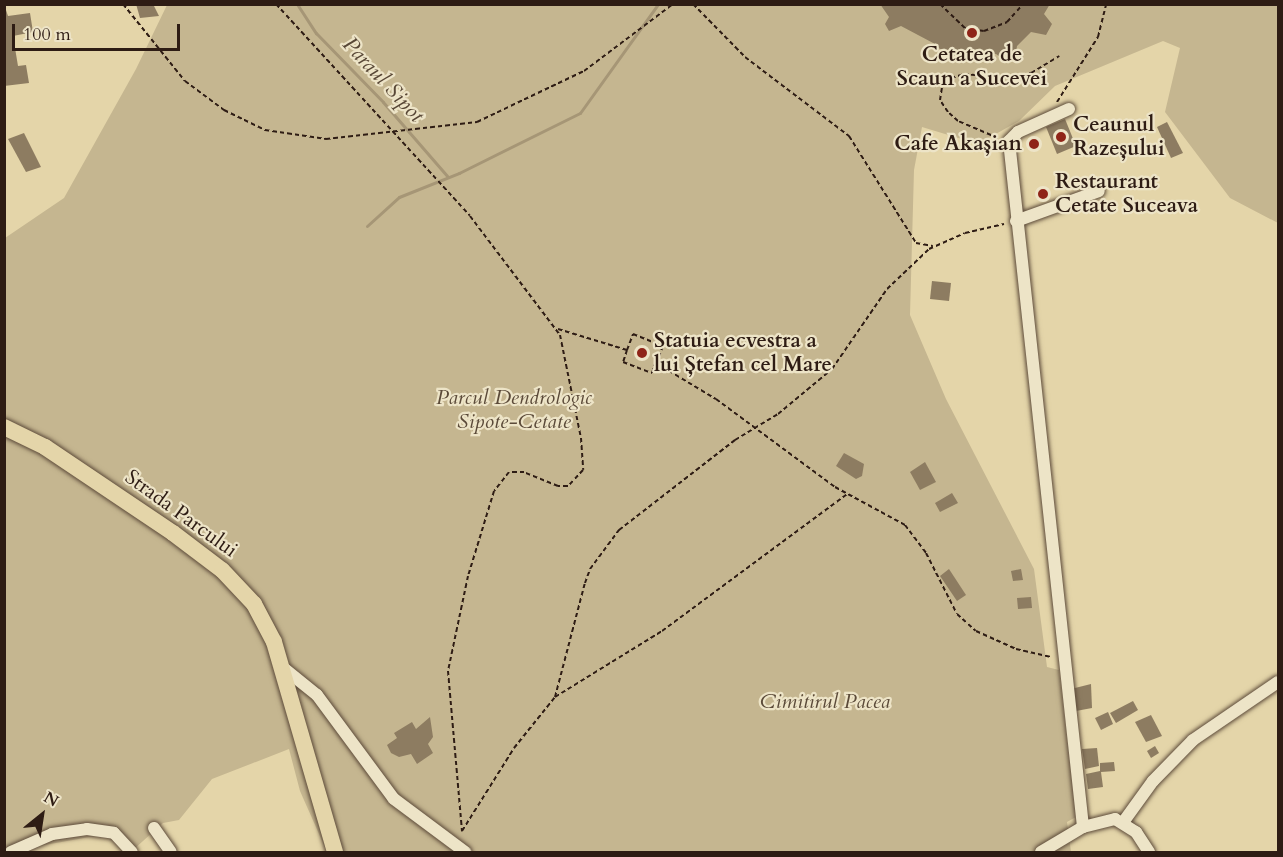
<!DOCTYPE html>
<meta charset="utf-8">
<style>
body{margin:0}
#map{position:relative;width:1283px;height:857px;overflow:hidden;background:#e4d5a9;font-family:Cardo,serif}
div>[style]{position:absolute}
[style*='--x']{left:calc(var(--x)*1px);top:calc(var(--y)*1px);width:calc(var(--w)*1px);rotate:calc(var(--a)*1deg)}
.green>*{inset:0;background:#c5b690}
.stream>*{height:3px;margin:-1.5px;padding:0 1.5px;transform-origin:1.5px;border-radius:1.5px;background:#a69676}
.building>*{inset:0;background:#8d7c61}
.path>*{height:2px;margin-top:-1px;transform-origin:0;background:repeating-linear-gradient(90deg,#2e1c14 0 4.5px,transparent 0 7.5px)}
.roads{filter:drop-shadow(0 0 2px #5c4a39) drop-shadow(0 0 2px #5c4a39)}
.minor>*{height:12px;margin:-6px;padding:0 6px;transform-origin:6px;border-radius:6px;background:#ede4c7}
.major>*{height:16px;margin:-8px;padding:0 8px;transform-origin:8px;border-radius:8px;background:#e4d5a9}
.dots>*{width:16px;height:16px;translate:-50% -50%;box-sizing:border-box;border:3px solid #ede4c7;border-radius:50%}
span{translate:-50% -50%;white-space:nowrap;text-align:center;line-height:1.15;-webkit-text-stroke:4.5px #ede4c7;paint-order:stroke}
.poi-label{font-size:21px;color:#2e1c14;font-weight:700}
.left{translate:0 -50%;text-align:left}
.right{translate:-100% -50%;text-align:right}
.park-label{font-size:21px;color:#5b4a39;font-style:italic}
.street-label{font-size:21px;color:#2e1c14}
.water-label{font-size:22px;color:#584736;font-style:italic}
.frame{position:absolute;inset:0;border:6px solid #2e1c14;pointer-events:none}
.north{position:absolute;left:12px;top:785px;width:60px;height:60px;-webkit-text-stroke:4px #ede4c7;paint-order:stroke;rotate:30deg;font-size:16px;font-weight:700;line-height:24px;text-align:center;color:#2e1c14}
.north::after{content:'';display:block;margin:auto;width:21px;height:27px;background:#2e1c14;clip-path:polygon(50% 0,100% 100%,50% 72%,0 100%)}
.scale{position:absolute;left:12px;top:24px;width:168px;height:27px;box-sizing:border-box;border:3px solid #2e1c14;border-top:0;padding-left:8px;font-size:18px;line-height:21px;white-space:nowrap;color:#2e1c14;-webkit-text-stroke:4px #ede4c7;paint-order:stroke}
</style>
<div id="map">
<div class="green">
<i style="clip-path:polygon(167px 5px,1278px 5px,1278px 223px,1230px 198px,1165px 112px,1180px 48px,1163px 41px,1055px 86px,1019px 121px,978px 144px,922px 127px,914px 170px,910px 315px,946px 399px,1034px 569px,1047px 667px,1059px 670px,1076px 817px,1067px 822px,1071px 852px,327px 852px,300px 791px,289px 749px,212px 779px,179px 820px,163px 823px,133px 850px,125px 842px,101px 835px,5px 852px,5px 238px,64px 198px,136px 69px)"></i>
</div>
<div class="stream">
<i style="--x:297;--y:4;--w:35;--a:57"></i>
<i style="--x:316;--y:33;--w:96;--a:45.8"></i>
<i style="--x:383;--y:102;--w:98;--a:49.1"></i>
<i style="--x:367;--y:226;--w:43;--a:-42.2"></i>
<i style="--x:399;--y:197;--w:65;--a:-21.8"></i>
<i style="--x:459;--y:173;--w:135;--a:-26.4"></i>
<i style="--x:580;--y:113;--w:134;--a:-54.4"></i>
</div>
<div class="building">
<i style="clip-path:polygon(4px 4px,8px 16px,30px 13px,33px 32px,13px 36px,18px 66px,26px 65px,29px 83px,4px 86px)"></i>
<i style="clip-path:polygon(136px 4px,153px 4px,159px 16px,140px 18px)"></i>
<i style="clip-path:polygon(880px 4px,1050px 4px,1044px 14px,1052px 24px,1046px 35px,1031px 32px,1017px 46px,1015px 59px,1007px 62px,996px 54px,965px 50px,953px 56px,946px 55px,935px 44px,901px 26px,889px 31px,885px 24px,889px 17px)"></i>
<i style="clip-path:polygon(1065px 119px,1076px 146px,1057px 154px,1046px 127px)"></i>
<i style="clip-path:polygon(1167px 122px,1183px 153px,1171px 158px,1157px 127px)"></i>
<i style="clip-path:polygon(24px 133px,41px 167px,26px 172px,8px 139px)"></i>
<i style="clip-path:polygon(932px 281px,951px 283px,949px 301px,930px 299px)"></i>
<i style="clip-path:polygon(844px 453px,864px 464px,862px 476px,856px 479px,836px 466px)"></i>
<i style="clip-path:polygon(925px 462px,936px 482px,920px 490px,910px 472px)"></i>
<i style="clip-path:polygon(952px 493px,958px 503px,940px 512px,935px 503px)"></i>
<i style="clip-path:polygon(949px 569px,966px 595px,957px 601px,940px 576px)"></i>
<i style="clip-path:polygon(1021px 569px,1023px 580px,1013px 581px,1011px 571px)"></i>
<i style="clip-path:polygon(1031px 597px,1032px 608px,1018px 609px,1017px 598px)"></i>
<i style="clip-path:polygon(1091px 684px,1092px 708px,1076px 711px,1071px 689px)"></i>
<i style="clip-path:polygon(1133px 701px,1138px 710px,1116px 723px,1110px 713px)"></i>
<i style="clip-path:polygon(1108px 712px,1113px 724px,1101px 730px,1095px 718px)"></i>
<i style="clip-path:polygon(1151px 715px,1162px 736px,1146px 742px,1135px 722px)"></i>
<i style="clip-path:polygon(430px 717px,433px 737px,428px 744px,433px 753px,417px 764px,411px 754px,399px 757px,391px 753px,387px 745px,397px 738px,394px 733px,412px 722px,416px 729px)"></i>
<i style="clip-path:polygon(1155px 746px,1159px 753px,1151px 758px,1147px 751px)"></i>
<i style="clip-path:polygon(1097px 748px,1099px 766px,1085px 769px,1082px 749px)"></i>
<i style="clip-path:polygon(1114px 762px,1115px 771px,1101px 772px,1103px 787px,1088px 789px,1086px 774px,1100px 771px,1100px 763px)"></i>
</div>
<div class="path">
<i style="--x:123;--y:4;--w:99;--a:51.2"></i>
<i style="--x:185;--y:81;--w:49;--a:36.6"></i>
<i style="--x:224;--y:110;--w:46;--a:26"></i>
<i style="--x:265;--y:130;--w:62;--a:8.4"></i>
<i style="--x:326;--y:139;--w:152;--a:-6.4"></i>
<i style="--x:477;--y:122;--w:119;--a:-25.5"></i>
<i style="--x:584;--y:71;--w:111;--a:-37"></i>
<i style="--x:276;--y:4;--w:287;--a:47.5"></i>
<i style="--x:470;--y:216;--w:149;--a:52.9"></i>
<i style="--x:560;--y:335;--w:105;--a:78.5"></i>
<i style="--x:581;--y:438;--w:32;--a:86"></i>
<i style="--x:583;--y:470;--w:22;--a:133"></i>
<i style="--x:568;--y:486;--w:10;--a:180"></i>
<i style="--x:558;--y:486;--w:37;--a:-158"></i>
<i style="--x:524;--y:472;--w:15;--a:180"></i>
<i style="--x:509;--y:472;--w:24;--a:128"></i>
<i style="--x:494;--y:491;--w:89;--a:107"></i>
<i style="--x:468;--y:576;--w:97;--a:101.9"></i>
<i style="--x:448;--y:671;--w:161;--a:85"></i>
<i style="--x:693;--y:4;--w:74;--a:45.5"></i>
<i style="--x:745;--y:57;--w:131;--a:37.2"></i>
<i style="--x:849;--y:136;--w:126;--a:57.9"></i>
<i style="--x:916;--y:243;--w:17;--a:10"></i>
<i style="--x:940;--y:4;--w:35;--a:44"></i>
<i style="--x:965;--y:28;--w:19;--a:9"></i>
<i style="--x:984;--y:31;--w:25;--a:-21"></i>
<i style="--x:1007;--y:22;--w:24;--a:-48"></i>
<i style="--x:1057;--y:102;--w:77;--a:-57.8"></i>
<i style="--x:1098;--y:37;--w:34;--a:-76"></i>
<i style="--x:998;--y:138;--w:43;--a:-157"></i>
<i style="--x:958;--y:121;--w:13;--a:-138"></i>
<i style="--x:948;--y:112;--w:14;--a:-124"></i>
<i style="--x:940;--y:100;--w:13;--a:-81"></i>
<i style="--x:942;--y:87;--w:13;--a:-45"></i>
<i style="--x:951;--y:78;--w:14;--a:-17"></i>
<i style="--x:964;--y:74;--w:43;--a:5.3"></i>
<i style="--x:1007;--y:78;--w:25;--a:-12"></i>
<i style="--x:1031;--y:73;--w:33;--a:-31"></i>
<i style="--x:558;--y:329;--w:72;--a:16.9"></i>
<i style="--x:627;--y:350;--w:17;--a:-69"></i>
<i style="--x:633;--y:334;--w:32;--a:22"></i>
<i style="--x:663;--y:346;--w:18;--a:112"></i>
<i style="--x:656;--y:363;--w:70;--a:31"></i>
<i style="--x:716;--y:399;--w:148;--a:36.5"></i>
<i style="--x:835;--y:487;--w:80;--a:28.5"></i>
<i style="--x:905;--y:525;--w:35;--a:53"></i>
<i style="--x:926;--y:553;--w:68;--a:63.1"></i>
<i style="--x:957;--y:614;--w:25;--a:42"></i>
<i style="--x:976;--y:631;--w:44;--a:24.2"></i>
<i style="--x:1016;--y:649;--w:37;--a:13"></i>
<i style="--x:627;--y:350;--w:13;--a:108"></i>
<i style="--x:623;--y:362;--w:31;--a:21"></i>
<i style="--x:652;--y:373;--w:9;--a:-72"></i>
<i style="--x:555;--y:697;--w:118;--a:-75.3"></i>
<i style="--x:585;--y:583;--w:15;--a:-70"></i>
<i style="--x:590;--y:569;--w:49;--a:-53.4"></i>
<i style="--x:619;--y:530;--w:147;--a:-37.8"></i>
<i style="--x:735;--y:440;--w:50;--a:-31.2"></i>
<i style="--x:778;--y:414;--w:70;--a:-39.8"></i>
<i style="--x:832;--y:369;--w:97;--a:-55.5"></i>
<i style="--x:887;--y:289;--w:58;--a:-43.6"></i>
<i style="--x:929;--y:249;--w:39;--a:-24"></i>
<i style="--x:965;--y:233;--w:40;--a:-13"></i>
<i style="--x:462;--y:831;--w:98;--a:-57.9"></i>
<i style="--x:514;--y:748;--w:65;--a:-51.2"></i>
<i style="--x:555;--y:697;--w:126;--a:-31.7"></i>
<i style="--x:662;--y:631;--w:230;--a:-36.5"></i>
</div>
<div class="roads">
<div class="minor">
<i style="--x:1069;--y:109;--w:56;--a:155.7"></i>
<i style="--x:1018;--y:132;--w:13;--a:135"></i>
<i style="--x:1009;--y:141;--w:690;--a:83.84"></i>
<i style="--x:1016;--y:221;--w:88;--a:-19.9"></i>
<i style="--x:281;--y:666;--w:46;--a:38.9"></i>
<i style="--x:317;--y:695;--w:129;--a:53.5"></i>
<i style="--x:394;--y:799;--w:89;--a:36.7"></i>
<i style="--x:1124;--y:821;--w:49;--a:-54.1"></i>
<i style="--x:1153;--y:781;--w:57;--a:-45.7"></i>
<i style="--x:1193;--y:740;--w:103;--a:-34.3"></i>
<i style="--x:154;--y:828;--w:29;--a:55"></i>
<i style="--x:11;--y:852;--w:45;--a:-23.7"></i>
<i style="--x:52;--y:834;--w:35;--a:-8"></i>
<i style="--x:87;--y:829;--w:27;--a:8"></i>
<i style="--x:114;--y:833;--w:26;--a:47"></i>
<i style="--x:1041;--y:852;--w:49;--a:-30.8"></i>
<i style="--x:1083;--y:827;--w:33;--a:-14"></i>
<i style="--x:1115;--y:819;--w:25;--a:32"></i>
<i style="--x:1136;--y:832;--w:24;--a:57"></i>
</div>
<div class="major">
<i style="--x:4;--y:427;--w:46;--a:26"></i>
<i style="--x:45;--y:447;--w:154;--a:33.9"></i>
<i style="--x:173;--y:533;--w:61;--a:37.1"></i>
<i style="--x:222;--y:570;--w:47;--a:46.7"></i>
<i style="--x:254;--y:604;--w:43;--a:62.2"></i>
<i style="--x:274;--y:642;--w:219;--a:73.8"></i>
</div>
</div>
<div class="dots">
<i style="left:972px;top:33px;background:#8f2418"></i>
<i style="left:1061px;top:137px;background:#8f2418"></i>
<i style="left:1034px;top:144px;background:#8f2418"></i>
<i style="left:1043px;top:194px;background:#8f2418"></i>
<i style="left:642px;top:353px;background:#8f2418"></i>
</div>
<div class="poi-label">
<span style="left:972px;top:67px">Cetatea de<br>Scaun a Sucevei</span>
<span class="left" style="left:1073px;top:137px">Ceaunul<br>Razeșului</span>
<span class="right" style="left:1022px;top:144px">Cafe Akașian</span>
<span class="left" style="left:1055px;top:194px">Restaurant<br>Cetate Suceava</span>
<span class="left" style="left:654px;top:353px">Statuia ecvestra a<br>lui Ștefan cel Mare</span>
</div>
<div class="park-label">
<span style="left:514px;top:410px">Parcul Dendrologic<br>Sipote-Cetate</span>
<span style="left:825px;top:702px">Cimitirul Pacea</span>
</div>
<div class="street-label">
<span style="left:181px;top:514px;rotate:36deg">Strada Parcului</span>
</div>
<div class="water-label">
<span style="left:383px;top:80px;rotate:47deg">Paraul Sipot</span>
</div>
<div class="frame"></div>
<div class="north">N</div>
<div class="scale">100 m</div>
</div>
